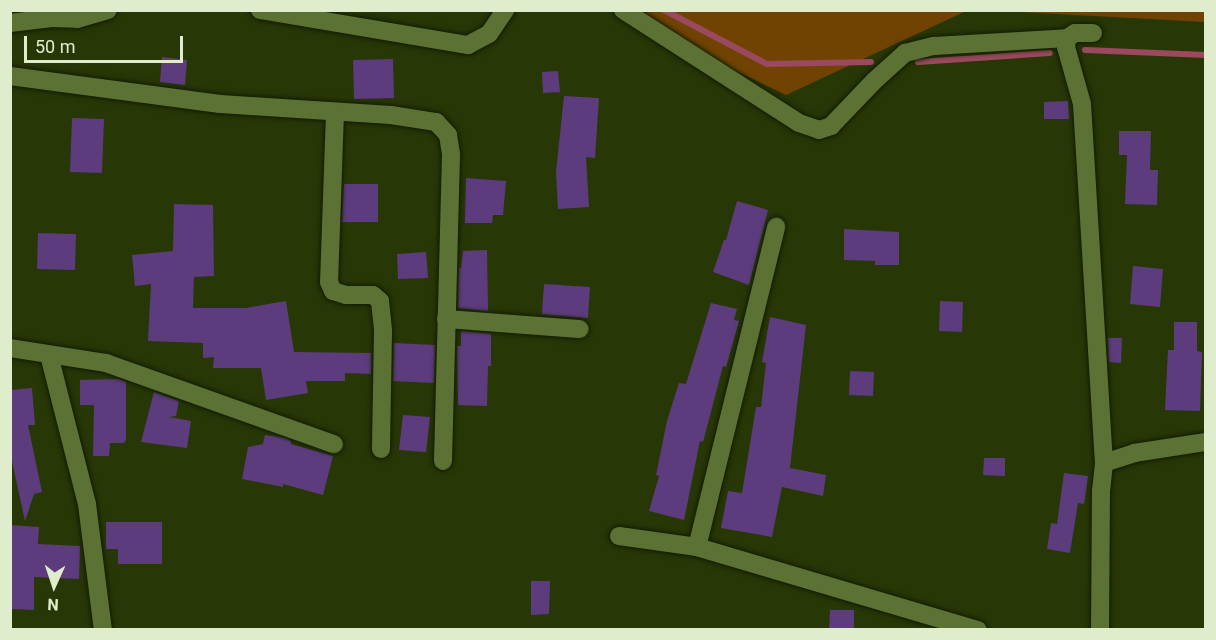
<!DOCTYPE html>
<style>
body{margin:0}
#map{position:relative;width:1216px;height:640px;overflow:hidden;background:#283706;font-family:Roboto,sans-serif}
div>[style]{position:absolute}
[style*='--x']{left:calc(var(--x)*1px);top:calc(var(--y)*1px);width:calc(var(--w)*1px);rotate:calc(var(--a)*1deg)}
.green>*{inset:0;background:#714303}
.stream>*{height:6px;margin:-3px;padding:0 3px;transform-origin:3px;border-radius:3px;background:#9a495e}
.building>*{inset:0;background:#5d3c7d}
.roads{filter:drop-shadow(0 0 2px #131d00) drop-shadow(0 0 2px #131d00)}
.street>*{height:18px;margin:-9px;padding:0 9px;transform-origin:9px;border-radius:9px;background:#5c7234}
span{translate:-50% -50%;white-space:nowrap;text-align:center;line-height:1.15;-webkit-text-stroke:5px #283706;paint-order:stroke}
.frame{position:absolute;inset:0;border:12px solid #e0edcd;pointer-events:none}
.north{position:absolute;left:24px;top:556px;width:60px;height:60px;-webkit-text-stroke:4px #283706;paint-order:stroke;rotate:183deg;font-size:16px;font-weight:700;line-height:24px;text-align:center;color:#e0edcd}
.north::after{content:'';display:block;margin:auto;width:21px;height:27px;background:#e0edcd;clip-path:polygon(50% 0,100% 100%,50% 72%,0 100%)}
.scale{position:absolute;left:24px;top:36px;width:159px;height:27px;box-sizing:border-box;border:3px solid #e0edcd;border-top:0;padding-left:8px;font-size:18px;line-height:21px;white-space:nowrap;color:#e0edcd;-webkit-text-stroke:4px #283706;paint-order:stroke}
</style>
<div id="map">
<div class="green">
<i style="clip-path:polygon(612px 11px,966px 11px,786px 95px)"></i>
<i style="clip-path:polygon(1004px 11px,1205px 11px,1205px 22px)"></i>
</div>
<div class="stream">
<i style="--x:664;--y:10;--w:116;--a:27.7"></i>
<i style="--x:767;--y:64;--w:104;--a:-1.1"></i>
<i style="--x:1085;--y:50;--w:121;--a:2.4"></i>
<i style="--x:918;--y:62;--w:132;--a:-3.9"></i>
</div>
<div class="building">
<i style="clip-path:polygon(162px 57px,187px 60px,185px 85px,160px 82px)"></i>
<i style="clip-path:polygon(393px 59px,394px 98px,354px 99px,353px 60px)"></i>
<i style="clip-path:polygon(558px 71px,560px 92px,543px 93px,542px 72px)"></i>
<i style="clip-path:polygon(564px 96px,599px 98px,595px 158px,586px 157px,589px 207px,558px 209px,556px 172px)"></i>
<i style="clip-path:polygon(1068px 101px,1069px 119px,1044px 119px,1044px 102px)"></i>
<i style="clip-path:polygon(72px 118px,104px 119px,102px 173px,70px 172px)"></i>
<i style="clip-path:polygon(1119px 131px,1151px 131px,1150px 170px,1158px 170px,1157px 205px,1125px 204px,1127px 155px,1119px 155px)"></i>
<i style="clip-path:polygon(466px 178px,506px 181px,503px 215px,493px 215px,492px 223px,465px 223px)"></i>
<i style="clip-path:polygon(344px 184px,378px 184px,378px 222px,342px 222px)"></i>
<i style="clip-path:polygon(737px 201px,768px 210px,749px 285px,713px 272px,724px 240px,726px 240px)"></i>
<i style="clip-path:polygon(174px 204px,213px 205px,214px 276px,194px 277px,193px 308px,246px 308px,286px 301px,294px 352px,371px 353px,371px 374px,345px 373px,345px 381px,306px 381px,308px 393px,266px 400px,261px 368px,213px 368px,214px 357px,203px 358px,203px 343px,148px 341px,151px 284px,135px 286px,132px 255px,173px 251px)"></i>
<i style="clip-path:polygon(844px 229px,899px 232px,899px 265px,875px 265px,875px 261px,844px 260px)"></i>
<i style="clip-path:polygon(38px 233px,76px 234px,75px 270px,37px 269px)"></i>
<i style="clip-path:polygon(487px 250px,488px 311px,458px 308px,459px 268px,461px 268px,463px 251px)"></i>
<i style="clip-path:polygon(426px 252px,428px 278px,398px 279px,397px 254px)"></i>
<i style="clip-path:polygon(1133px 266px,1163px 269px,1160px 307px,1130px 304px)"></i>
<i style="clip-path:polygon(544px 284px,590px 287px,588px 318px,542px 314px)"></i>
<i style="clip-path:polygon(940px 301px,963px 302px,962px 332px,939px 331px)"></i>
<i style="clip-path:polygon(711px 303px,737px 309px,734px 320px,739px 321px,726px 367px,723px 366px,703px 442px,700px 441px,684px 520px,649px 511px,659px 476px,656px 475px,667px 421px,679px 383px,686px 384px)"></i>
<i style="clip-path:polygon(770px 317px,806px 325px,790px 468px,826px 475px,823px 496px,782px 487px,772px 537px,721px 528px,728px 491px,742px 493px,756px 407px,761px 407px,766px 363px,762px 362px)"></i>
<i style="clip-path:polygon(1174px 322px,1197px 322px,1197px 351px,1202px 352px,1200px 411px,1165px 410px,1168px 350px,1174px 350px)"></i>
<i style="clip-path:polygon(461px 331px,491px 334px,491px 366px,488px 366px,487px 406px,458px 405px,457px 346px,461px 346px)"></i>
<i style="clip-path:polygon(1108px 338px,1122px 338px,1121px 363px,1109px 362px)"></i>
<i style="clip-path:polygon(394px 343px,435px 345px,434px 383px,393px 381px)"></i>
<i style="clip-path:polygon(850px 371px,874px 372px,873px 396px,849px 395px)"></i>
<i style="clip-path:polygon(118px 379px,126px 382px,126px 440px,124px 443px,110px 443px,109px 456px,93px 456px,94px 405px,80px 405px,80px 380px)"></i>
<i style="clip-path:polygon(32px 388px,35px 425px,28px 425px,42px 492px,34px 494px,25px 521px,10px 452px,10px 390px)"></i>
<i style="clip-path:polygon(154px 392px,179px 401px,176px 416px,169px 417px,191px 421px,187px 448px,141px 442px)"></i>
<i style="clip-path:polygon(403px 415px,430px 417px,426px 452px,399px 450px)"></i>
<i style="clip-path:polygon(265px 435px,285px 438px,291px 441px,291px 444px,333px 456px,323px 495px,283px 484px,283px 487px,242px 479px,248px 447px,263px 444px)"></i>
<i style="clip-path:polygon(984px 458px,1005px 458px,1005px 476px,983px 475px)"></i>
<i style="clip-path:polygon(1064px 473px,1088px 476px,1084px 504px,1078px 503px,1070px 553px,1047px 549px,1051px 523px,1057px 524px)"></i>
<i style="clip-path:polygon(106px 522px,162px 522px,162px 564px,118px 564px,118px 549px,106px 549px)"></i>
<i style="clip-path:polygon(10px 525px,39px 527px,38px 544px,80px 546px,79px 579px,34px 577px,34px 610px,10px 609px)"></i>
<i style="clip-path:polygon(531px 581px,550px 581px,549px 614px,531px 615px)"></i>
<i style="clip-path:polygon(830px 610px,854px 610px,854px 630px,829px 630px)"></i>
</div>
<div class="roads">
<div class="street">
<i style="--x:260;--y:10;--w:211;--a:9.6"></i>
<i style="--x:468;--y:45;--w:24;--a:-28"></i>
<i style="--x:489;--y:34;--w:29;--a:-56"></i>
<i style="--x:623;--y:10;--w:209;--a:32.7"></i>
<i style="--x:799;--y:123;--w:21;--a:19"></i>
<i style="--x:819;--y:130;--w:13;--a:-18"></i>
<i style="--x:831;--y:126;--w:62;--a:-46.3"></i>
<i style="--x:874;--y:81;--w:42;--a:-42.1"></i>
<i style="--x:905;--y:53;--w:30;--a:-14"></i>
<i style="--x:934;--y:46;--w:133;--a:-3.4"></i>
<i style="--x:10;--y:23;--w:42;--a:-6.8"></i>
<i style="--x:52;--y:18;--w:25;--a:2"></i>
<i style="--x:77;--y:19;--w:32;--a:-16"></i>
<i style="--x:1093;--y:33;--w:18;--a:180"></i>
<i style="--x:1075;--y:33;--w:9;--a:148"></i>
<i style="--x:1067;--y:38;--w:9;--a:96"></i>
<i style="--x:1066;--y:47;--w:59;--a:74.3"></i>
<i style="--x:1082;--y:104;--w:360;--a:86.5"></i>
<i style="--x:1104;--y:463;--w:27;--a:96"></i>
<i style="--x:1101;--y:490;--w:140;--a:90.4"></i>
<i style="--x:10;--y:76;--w:212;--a:7.6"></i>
<i style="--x:220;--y:104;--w:171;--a:3.7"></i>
<i style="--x:391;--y:115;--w:46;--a:8.8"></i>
<i style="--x:436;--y:122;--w:18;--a:47"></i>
<i style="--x:448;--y:135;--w:20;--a:81"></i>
<i style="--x:451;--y:155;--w:306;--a:91.5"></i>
<i style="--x:335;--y:112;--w:170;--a:92"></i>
<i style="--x:329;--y:282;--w:10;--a:66"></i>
<i style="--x:333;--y:291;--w:14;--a:17"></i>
<i style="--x:346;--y:295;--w:27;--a:0"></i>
<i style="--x:373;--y:295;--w:9;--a:41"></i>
<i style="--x:380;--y:301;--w:31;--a:84"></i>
<i style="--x:383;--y:332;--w:117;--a:91"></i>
<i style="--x:446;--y:319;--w:134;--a:4.3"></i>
<i style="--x:10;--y:348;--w:97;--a:8.9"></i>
<i style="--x:106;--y:363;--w:242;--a:19.6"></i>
<i style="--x:49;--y:355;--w:154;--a:75.7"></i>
<i style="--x:87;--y:504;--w:127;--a:82.8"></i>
<i style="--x:1104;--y:463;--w:32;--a:-18"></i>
<i style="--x:1134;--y:453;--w:73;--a:-8.7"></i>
<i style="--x:619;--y:536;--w:79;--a:8"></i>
<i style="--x:697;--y:547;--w:293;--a:16.5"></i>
<i style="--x:697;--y:547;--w:330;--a:-76.1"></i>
</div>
</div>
<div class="frame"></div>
<div class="north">N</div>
<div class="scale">50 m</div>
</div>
